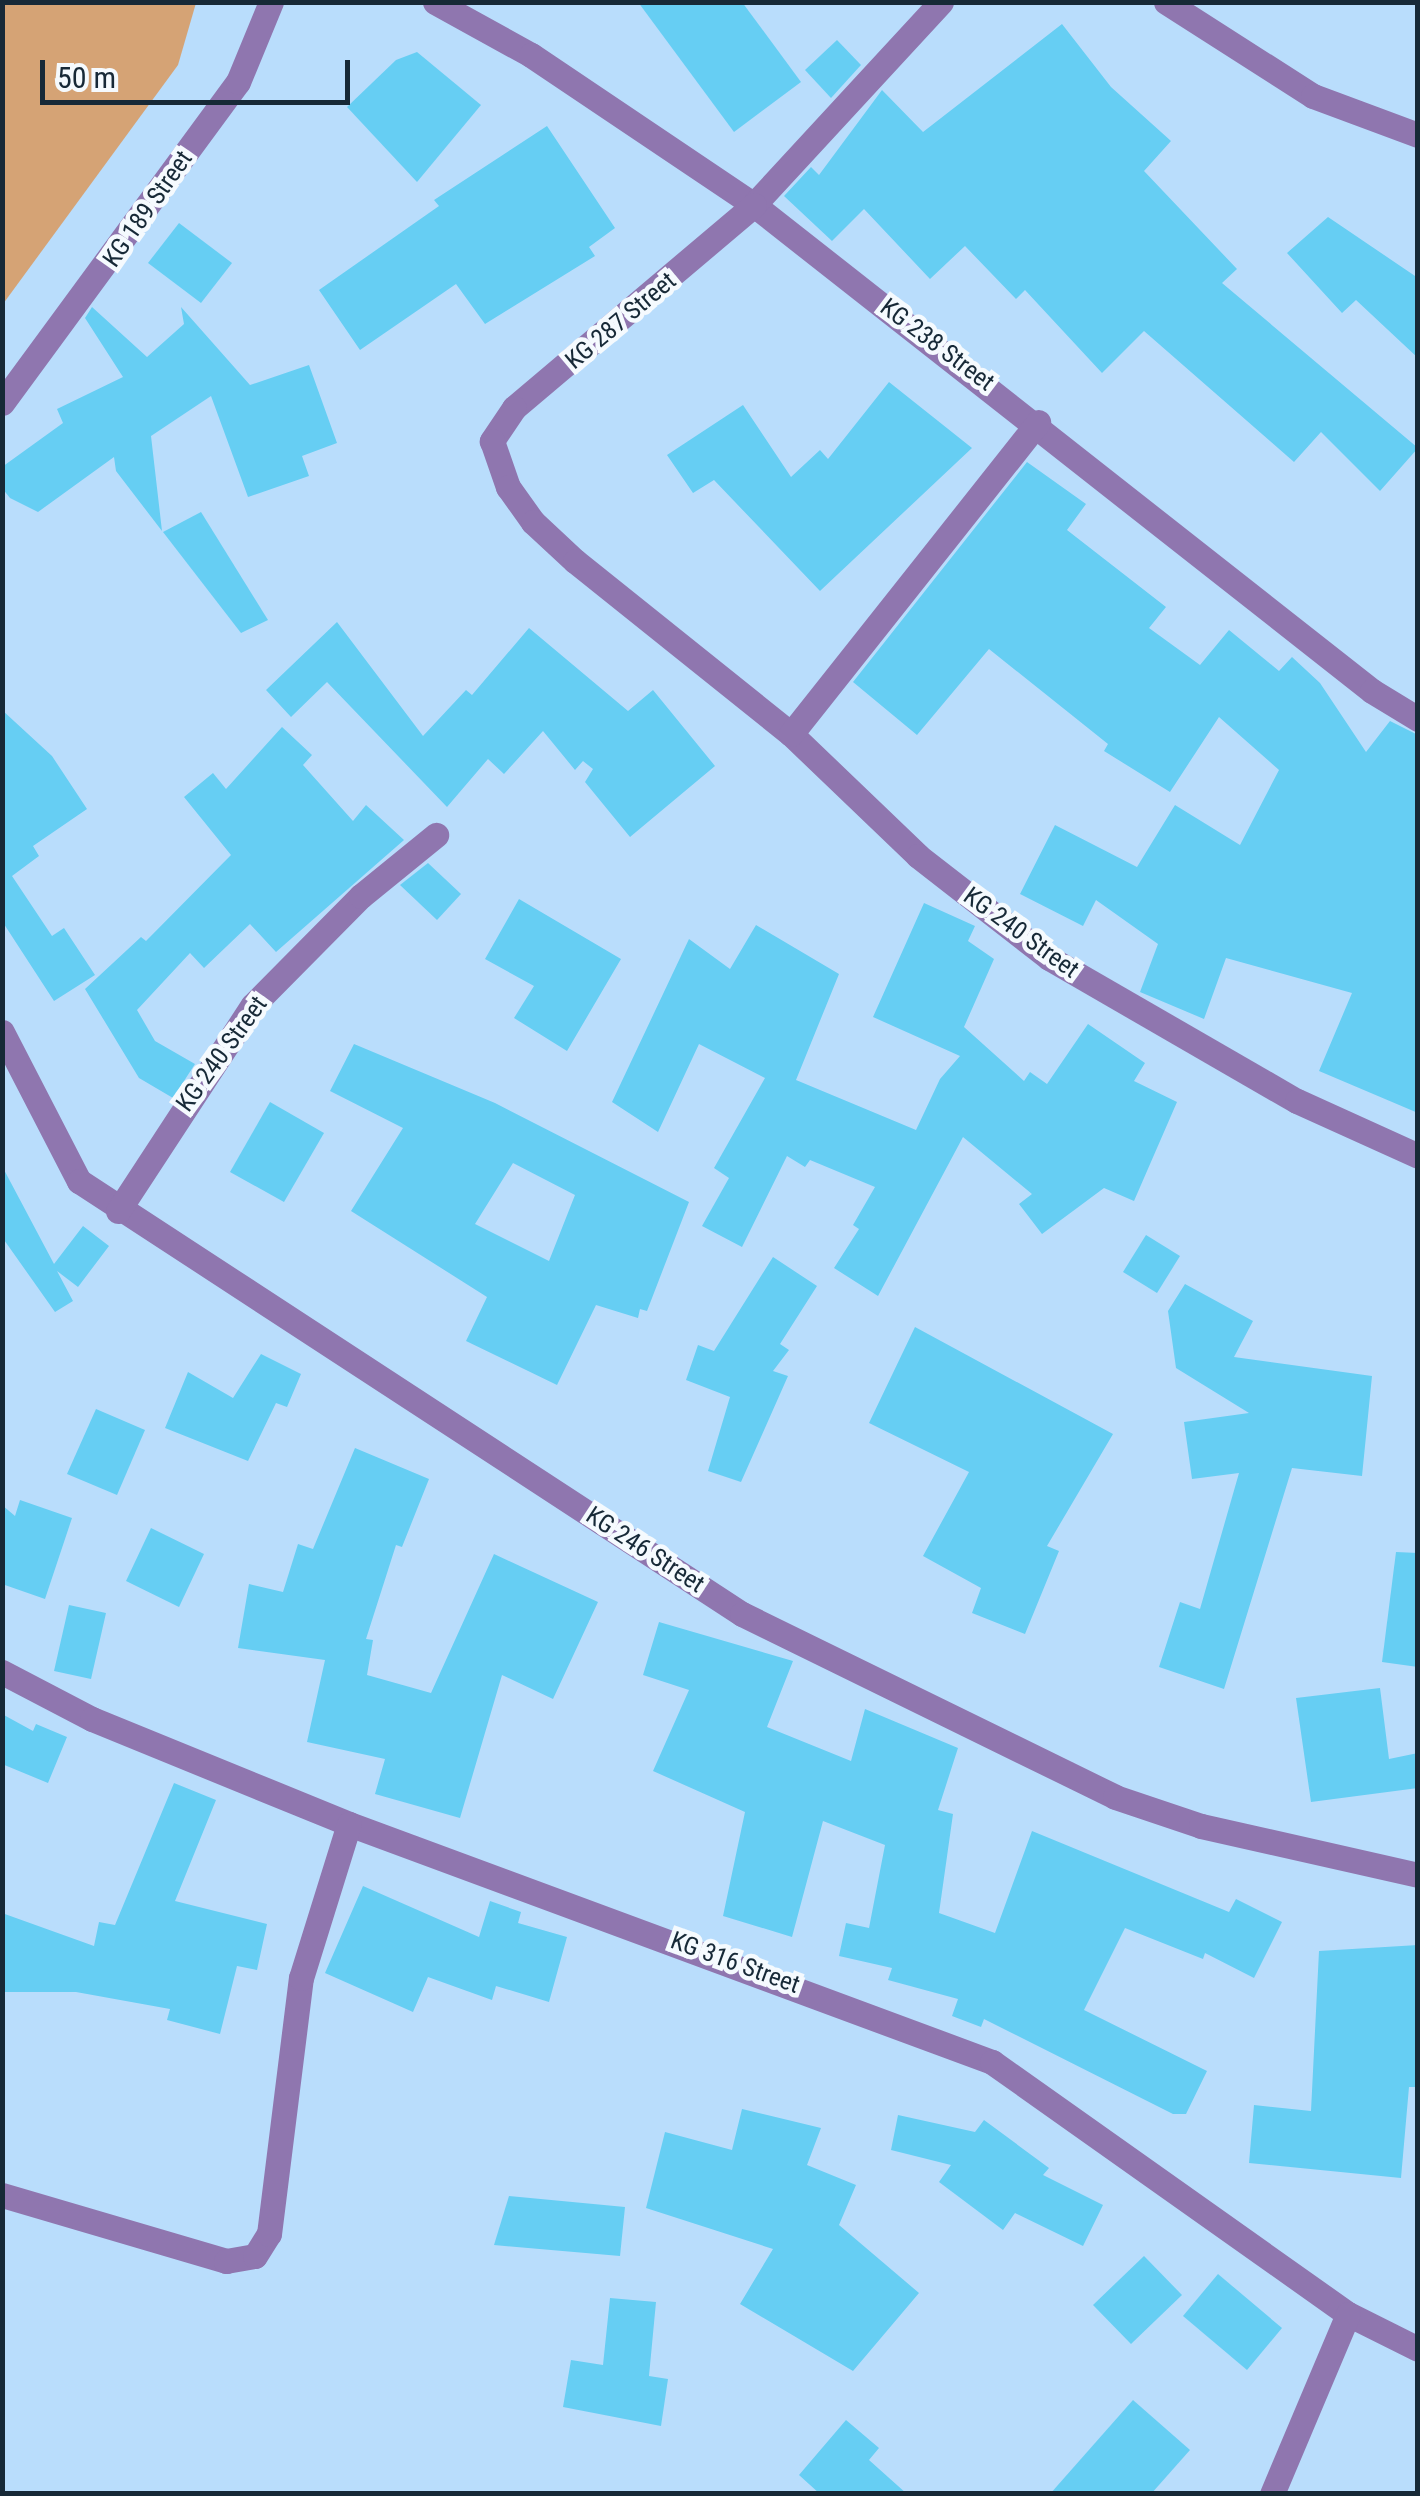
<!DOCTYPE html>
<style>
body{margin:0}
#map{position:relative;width:1420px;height:2496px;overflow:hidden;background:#b9ddfc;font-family:"Roboto Condensed",sans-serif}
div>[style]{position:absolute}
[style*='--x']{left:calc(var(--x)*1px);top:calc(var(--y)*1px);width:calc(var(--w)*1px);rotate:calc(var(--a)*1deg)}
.green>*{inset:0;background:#d5a375}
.building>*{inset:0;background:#66cef3}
.minor>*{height:25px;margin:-12.5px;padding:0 12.5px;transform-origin:12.5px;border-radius:12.5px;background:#8f76af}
span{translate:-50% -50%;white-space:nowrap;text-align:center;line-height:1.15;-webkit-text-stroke:9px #f5fafe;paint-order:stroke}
.street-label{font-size:25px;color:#172937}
.frame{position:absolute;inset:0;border:5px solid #172937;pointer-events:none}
.scale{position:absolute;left:40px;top:60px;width:310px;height:45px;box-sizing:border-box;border:5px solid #172937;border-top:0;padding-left:12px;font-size:30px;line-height:35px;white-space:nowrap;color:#172937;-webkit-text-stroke:8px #f5fafe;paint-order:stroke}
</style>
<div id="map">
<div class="green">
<i style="clip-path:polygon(3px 2px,196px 3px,178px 65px,3px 304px)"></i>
</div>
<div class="building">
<i style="clip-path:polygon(638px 2px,742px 2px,801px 82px,734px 132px)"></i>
<i style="clip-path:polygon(1062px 24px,1111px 87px,1171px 141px,1144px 171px,1237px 269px,1222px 283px,1418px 448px,1380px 491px,1321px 432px,1294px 462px,1144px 331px,1102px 373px,1025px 290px,1016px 299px,965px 246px,930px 279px,864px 209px,832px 241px,784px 196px,811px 167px,819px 175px,882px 90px,923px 132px)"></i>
<i style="clip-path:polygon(837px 40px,861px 65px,831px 98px,805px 70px)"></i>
<i style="clip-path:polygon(417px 52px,481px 105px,417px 182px,347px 107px,396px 60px)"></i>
<i style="clip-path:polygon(547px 126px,615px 228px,589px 247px,595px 256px,485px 324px,456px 284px,360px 350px,319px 290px,439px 206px,434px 200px)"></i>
<i style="clip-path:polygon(1328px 217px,1418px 278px,1418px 358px,1356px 300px,1342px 313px,1287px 253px)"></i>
<i style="clip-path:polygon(179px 223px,232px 263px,201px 303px,148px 263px)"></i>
<i style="clip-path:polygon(92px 307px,147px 357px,184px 324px,181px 307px,250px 385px,309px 365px,337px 443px,302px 456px,309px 476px,248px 497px,211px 396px,151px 436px,162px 531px,116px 471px,114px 457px,38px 512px,10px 498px,2px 488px,2px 467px,63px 423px,57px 409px,123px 377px,85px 318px)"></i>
<i style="clip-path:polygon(889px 382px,972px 448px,820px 591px,714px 480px,693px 493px,667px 455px,743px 405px,791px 477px,820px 450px,828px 459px)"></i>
<i style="clip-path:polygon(1027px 462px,1086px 504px,1067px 530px,1166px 607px,1149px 628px,1200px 665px,1229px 630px,1279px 671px,1292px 657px,1320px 683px,1366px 752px,1390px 721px,1418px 735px,1418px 1113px,1319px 1071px,1352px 993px,1226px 958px,1204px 1019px,1140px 992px,1158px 944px,1096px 900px,1083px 926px,1020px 894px,1055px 825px,1137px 867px,1175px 805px,1240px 845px,1279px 770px,1219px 717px,1170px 792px,1104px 751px,1108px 744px,989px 649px,917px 735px,853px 682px)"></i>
<i style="clip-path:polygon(201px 512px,268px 620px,241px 633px,163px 532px)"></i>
<i style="clip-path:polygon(337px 622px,423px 736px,466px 690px,472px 695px,529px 628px,628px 711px,653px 690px,715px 766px,630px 837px,585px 782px,593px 769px,583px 761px,575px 770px,543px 731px,504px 774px,488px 759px,447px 807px,327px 682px,291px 717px,266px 690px)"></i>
<i style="clip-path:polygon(2px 710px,52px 756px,87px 809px,33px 846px,39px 856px,12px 876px,52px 936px,64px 928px,95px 975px,54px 1001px,2px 921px)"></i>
<i style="clip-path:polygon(282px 727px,312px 755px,303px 765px,353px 821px,366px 805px,404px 840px,276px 952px,250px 924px,204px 968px,190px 953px,137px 1010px,155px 1041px,195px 1064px,173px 1098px,139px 1078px,85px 989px,141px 937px,146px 941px,231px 855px,184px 797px,213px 773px,226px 789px)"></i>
<i style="clip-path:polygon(428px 863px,461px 894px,437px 920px,400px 885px)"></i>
<i style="clip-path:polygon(519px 899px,621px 959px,567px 1051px,514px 1018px,534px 986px,485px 959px)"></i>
<i style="clip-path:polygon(924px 903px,975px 926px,968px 941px,994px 959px,964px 1027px,1024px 1081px,1030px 1072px,1047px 1084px,1088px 1024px,1145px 1063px,1134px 1081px,1177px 1102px,1134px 1201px,1104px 1188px,1042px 1234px,1019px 1204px,1032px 1194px,963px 1137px,878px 1296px,834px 1268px,859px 1229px,853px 1225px,875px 1187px,810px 1160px,805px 1167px,787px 1156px,742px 1247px,702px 1226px,729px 1178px,714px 1168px,765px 1078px,699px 1044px,658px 1132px,612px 1102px,689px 939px,730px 969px,756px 925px,839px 974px,796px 1080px,916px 1130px,940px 1079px,960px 1056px,873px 1017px)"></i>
<i style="clip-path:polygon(evenodd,354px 1044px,495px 1103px,689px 1202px,647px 1311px,640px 1309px,638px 1318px,596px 1305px,557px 1385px,466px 1341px,487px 1297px,351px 1211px,403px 1128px,330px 1091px,354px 1044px,513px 1163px,575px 1195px,549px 1261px,475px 1224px,513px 1163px)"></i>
<i style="clip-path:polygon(270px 1102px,324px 1133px,284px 1202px,230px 1172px)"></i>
<i style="clip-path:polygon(2px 1166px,54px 1264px,83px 1226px,109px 1246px,78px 1287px,57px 1271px,73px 1301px,55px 1312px,2px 1237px)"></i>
<i style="clip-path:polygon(1146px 1235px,1180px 1256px,1157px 1293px,1123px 1272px)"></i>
<i style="clip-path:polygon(773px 1257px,817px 1286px,780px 1344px,789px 1350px,773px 1371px,788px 1376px,741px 1482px,708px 1471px,730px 1397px,686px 1380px,698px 1345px,714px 1351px)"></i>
<i style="clip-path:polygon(1185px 1284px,1253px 1321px,1234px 1357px,1372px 1376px,1362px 1476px,1292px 1468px,1224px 1689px,1159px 1667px,1180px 1602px,1200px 1609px,1239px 1473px,1192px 1479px,1184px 1422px,1249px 1413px,1176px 1368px,1168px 1311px)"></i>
<i style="clip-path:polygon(915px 1327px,1113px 1434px,1047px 1546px,1059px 1551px,1025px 1634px,972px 1613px,981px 1588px,923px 1556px,969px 1472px,869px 1423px)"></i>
<i style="clip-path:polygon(261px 1354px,301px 1374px,287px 1407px,276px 1403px,248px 1461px,165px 1428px,188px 1372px,233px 1398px)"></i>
<i style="clip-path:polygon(96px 1409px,145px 1430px,117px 1495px,67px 1474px)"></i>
<i style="clip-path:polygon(355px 1448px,429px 1479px,402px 1547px,396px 1545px,366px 1639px,373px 1640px,367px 1675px,431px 1693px,494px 1554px,598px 1602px,553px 1699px,502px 1675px,460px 1818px,375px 1794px,385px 1759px,307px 1742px,325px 1660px,238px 1648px,249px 1584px,283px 1592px,298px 1544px,313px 1549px)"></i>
<i style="clip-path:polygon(20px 1500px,72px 1518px,45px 1599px,2px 1584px,2px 1505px,15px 1516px)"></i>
<i style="clip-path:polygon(151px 1528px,204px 1554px,179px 1607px,126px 1581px)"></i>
<i style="clip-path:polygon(1396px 1552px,1418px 1553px,1418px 1667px,1382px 1662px)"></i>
<i style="clip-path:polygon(69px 1605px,106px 1613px,91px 1679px,54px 1671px)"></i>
<i style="clip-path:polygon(659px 1622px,793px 1661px,767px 1727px,851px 1761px,865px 1709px,958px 1748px,938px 1810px,953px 1814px,939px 1913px,995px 1933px,1032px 1831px,1229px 1912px,1236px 1899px,1282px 1922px,1254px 1978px,1205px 1953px,1203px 1959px,1125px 1928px,1084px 2010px,1207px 2071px,1186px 2114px,1173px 2114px,984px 2019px,981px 2027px,952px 2016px,958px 1999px,888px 1980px,892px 1968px,839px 1956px,846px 1923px,869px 1928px,885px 1845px,823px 1821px,792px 1937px,723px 1916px,745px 1812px,653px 1771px,689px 1690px,643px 1675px)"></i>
<i style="clip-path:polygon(1380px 1688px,1389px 1759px,1418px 1753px,1418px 1788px,1311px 1802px,1296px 1698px)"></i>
<i style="clip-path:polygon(2px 1714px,33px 1731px,36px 1724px,67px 1737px,48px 1783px,2px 1764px)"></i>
<i style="clip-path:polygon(174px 1783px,216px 1800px,175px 1901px,267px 1924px,257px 1970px,237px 1966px,220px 2034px,167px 2020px,170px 2009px,76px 1992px,2px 1992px,2px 1913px,94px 1946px,99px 1922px,115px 1925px)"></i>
<i style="clip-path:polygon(363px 1886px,479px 1937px,490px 1901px,521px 1912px,518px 1923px,567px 1937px,549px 2002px,496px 1986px,492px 2000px,428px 1977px,413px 2012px,325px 1973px)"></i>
<i style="clip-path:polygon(1418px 1945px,1418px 2087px,1409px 2087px,1401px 2178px,1249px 2163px,1254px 2105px,1311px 2111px,1319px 1951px)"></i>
<i style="clip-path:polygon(742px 2109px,821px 2128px,807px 2165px,856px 2185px,839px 2225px,919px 2293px,853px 2371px,740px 2304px,773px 2249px,646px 2208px,665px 2132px,732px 2150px)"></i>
<i style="clip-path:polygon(898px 2115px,975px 2132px,984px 2120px,1049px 2168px,1043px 2175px,1103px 2205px,1083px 2246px,1015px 2213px,1003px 2230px,939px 2182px,951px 2165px,891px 2150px)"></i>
<i style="clip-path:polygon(509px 2196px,625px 2207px,620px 2256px,494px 2245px)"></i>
<i style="clip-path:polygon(1144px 2256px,1182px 2295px,1131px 2344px,1093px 2305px)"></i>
<i style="clip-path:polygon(1218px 2274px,1282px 2328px,1247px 2370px,1183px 2316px)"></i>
<i style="clip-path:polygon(610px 2298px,656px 2302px,649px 2376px,668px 2379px,661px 2426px,563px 2407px,571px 2360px,603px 2365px)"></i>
<i style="clip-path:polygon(1133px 2400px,1190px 2450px,1151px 2494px,1050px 2494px)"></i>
<i style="clip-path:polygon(846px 2420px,879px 2448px,869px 2460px,907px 2494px,820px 2494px,799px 2475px)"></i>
</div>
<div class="minor">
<i style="--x:435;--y:2;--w:110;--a:28.9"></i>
<i style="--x:531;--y:55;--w:269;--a:33.9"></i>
<i style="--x:754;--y:205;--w:786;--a:38.18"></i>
<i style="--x:1372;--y:691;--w:54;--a:31.3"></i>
<i style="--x:941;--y:2;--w:276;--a:132.7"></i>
<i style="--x:754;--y:205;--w:314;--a:139.8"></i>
<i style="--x:514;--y:408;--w:40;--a:124"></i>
<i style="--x:492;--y:441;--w:49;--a:70.8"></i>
<i style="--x:508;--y:487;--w:43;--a:54.5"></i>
<i style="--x:533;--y:522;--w:57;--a:42.9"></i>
<i style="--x:575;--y:561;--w:277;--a:38.7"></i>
<i style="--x:791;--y:734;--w:176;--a:43.8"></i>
<i style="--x:918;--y:856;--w:166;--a:37.9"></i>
<i style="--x:1049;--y:958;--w:286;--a:30"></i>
<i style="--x:1297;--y:1101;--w:133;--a:24.4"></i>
<i style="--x:1166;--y:2;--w:174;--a:32.6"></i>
<i style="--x:1313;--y:96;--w:112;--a:20.4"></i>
<i style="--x:2;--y:403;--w:398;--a:-53.7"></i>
<i style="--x:238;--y:82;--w:87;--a:-67.6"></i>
<i style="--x:791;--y:734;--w:398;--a:-51.6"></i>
<i style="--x:2;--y:1032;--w:168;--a:62.7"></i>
<i style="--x:79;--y:1181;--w:792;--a:33.15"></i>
<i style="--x:742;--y:1614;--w:415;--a:26.1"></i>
<i style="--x:1115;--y:1797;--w:91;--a:18.6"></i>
<i style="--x:1201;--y:1826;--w:222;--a:12.7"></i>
<i style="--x:118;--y:1211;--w:246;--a:-56.8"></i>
<i style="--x:253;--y:1005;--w:153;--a:-45.3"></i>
<i style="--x:361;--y:896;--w:97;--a:-39.1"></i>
<i style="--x:2;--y:1672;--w:102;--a:27.6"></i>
<i style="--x:92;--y:1719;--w:278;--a:22.2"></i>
<i style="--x:349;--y:1824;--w:686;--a:20.31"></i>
<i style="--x:992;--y:2062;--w:436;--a:35.3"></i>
<i style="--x:1348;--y:2314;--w:78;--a:26.6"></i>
<i style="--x:2;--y:2195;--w:234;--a:16.4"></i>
<i style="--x:226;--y:2261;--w:29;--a:-10"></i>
<i style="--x:255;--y:2256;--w:26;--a:-58"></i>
<i style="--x:269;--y:2234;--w:258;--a:-82.9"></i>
<i style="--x:301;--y:1978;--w:161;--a:-72.7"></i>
<i style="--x:1272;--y:2494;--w:195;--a:-67.1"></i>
</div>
<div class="street-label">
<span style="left:148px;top:209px;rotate:-55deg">KG 189 Street</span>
<span style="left:621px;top:321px;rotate:-40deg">KG 287 Street</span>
<span style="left:937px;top:345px;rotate:37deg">KG 238 Street</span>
<span style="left:1021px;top:933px;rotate:36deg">KG 240 Street</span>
<span style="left:222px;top:1054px;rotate:-54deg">KG 240 Street</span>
<span style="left:645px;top:1550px;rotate:33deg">KG 246 Street</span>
<span style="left:735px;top:1963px;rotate:20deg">KG 316 Street</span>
</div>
<div class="frame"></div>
<div class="scale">50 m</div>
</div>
